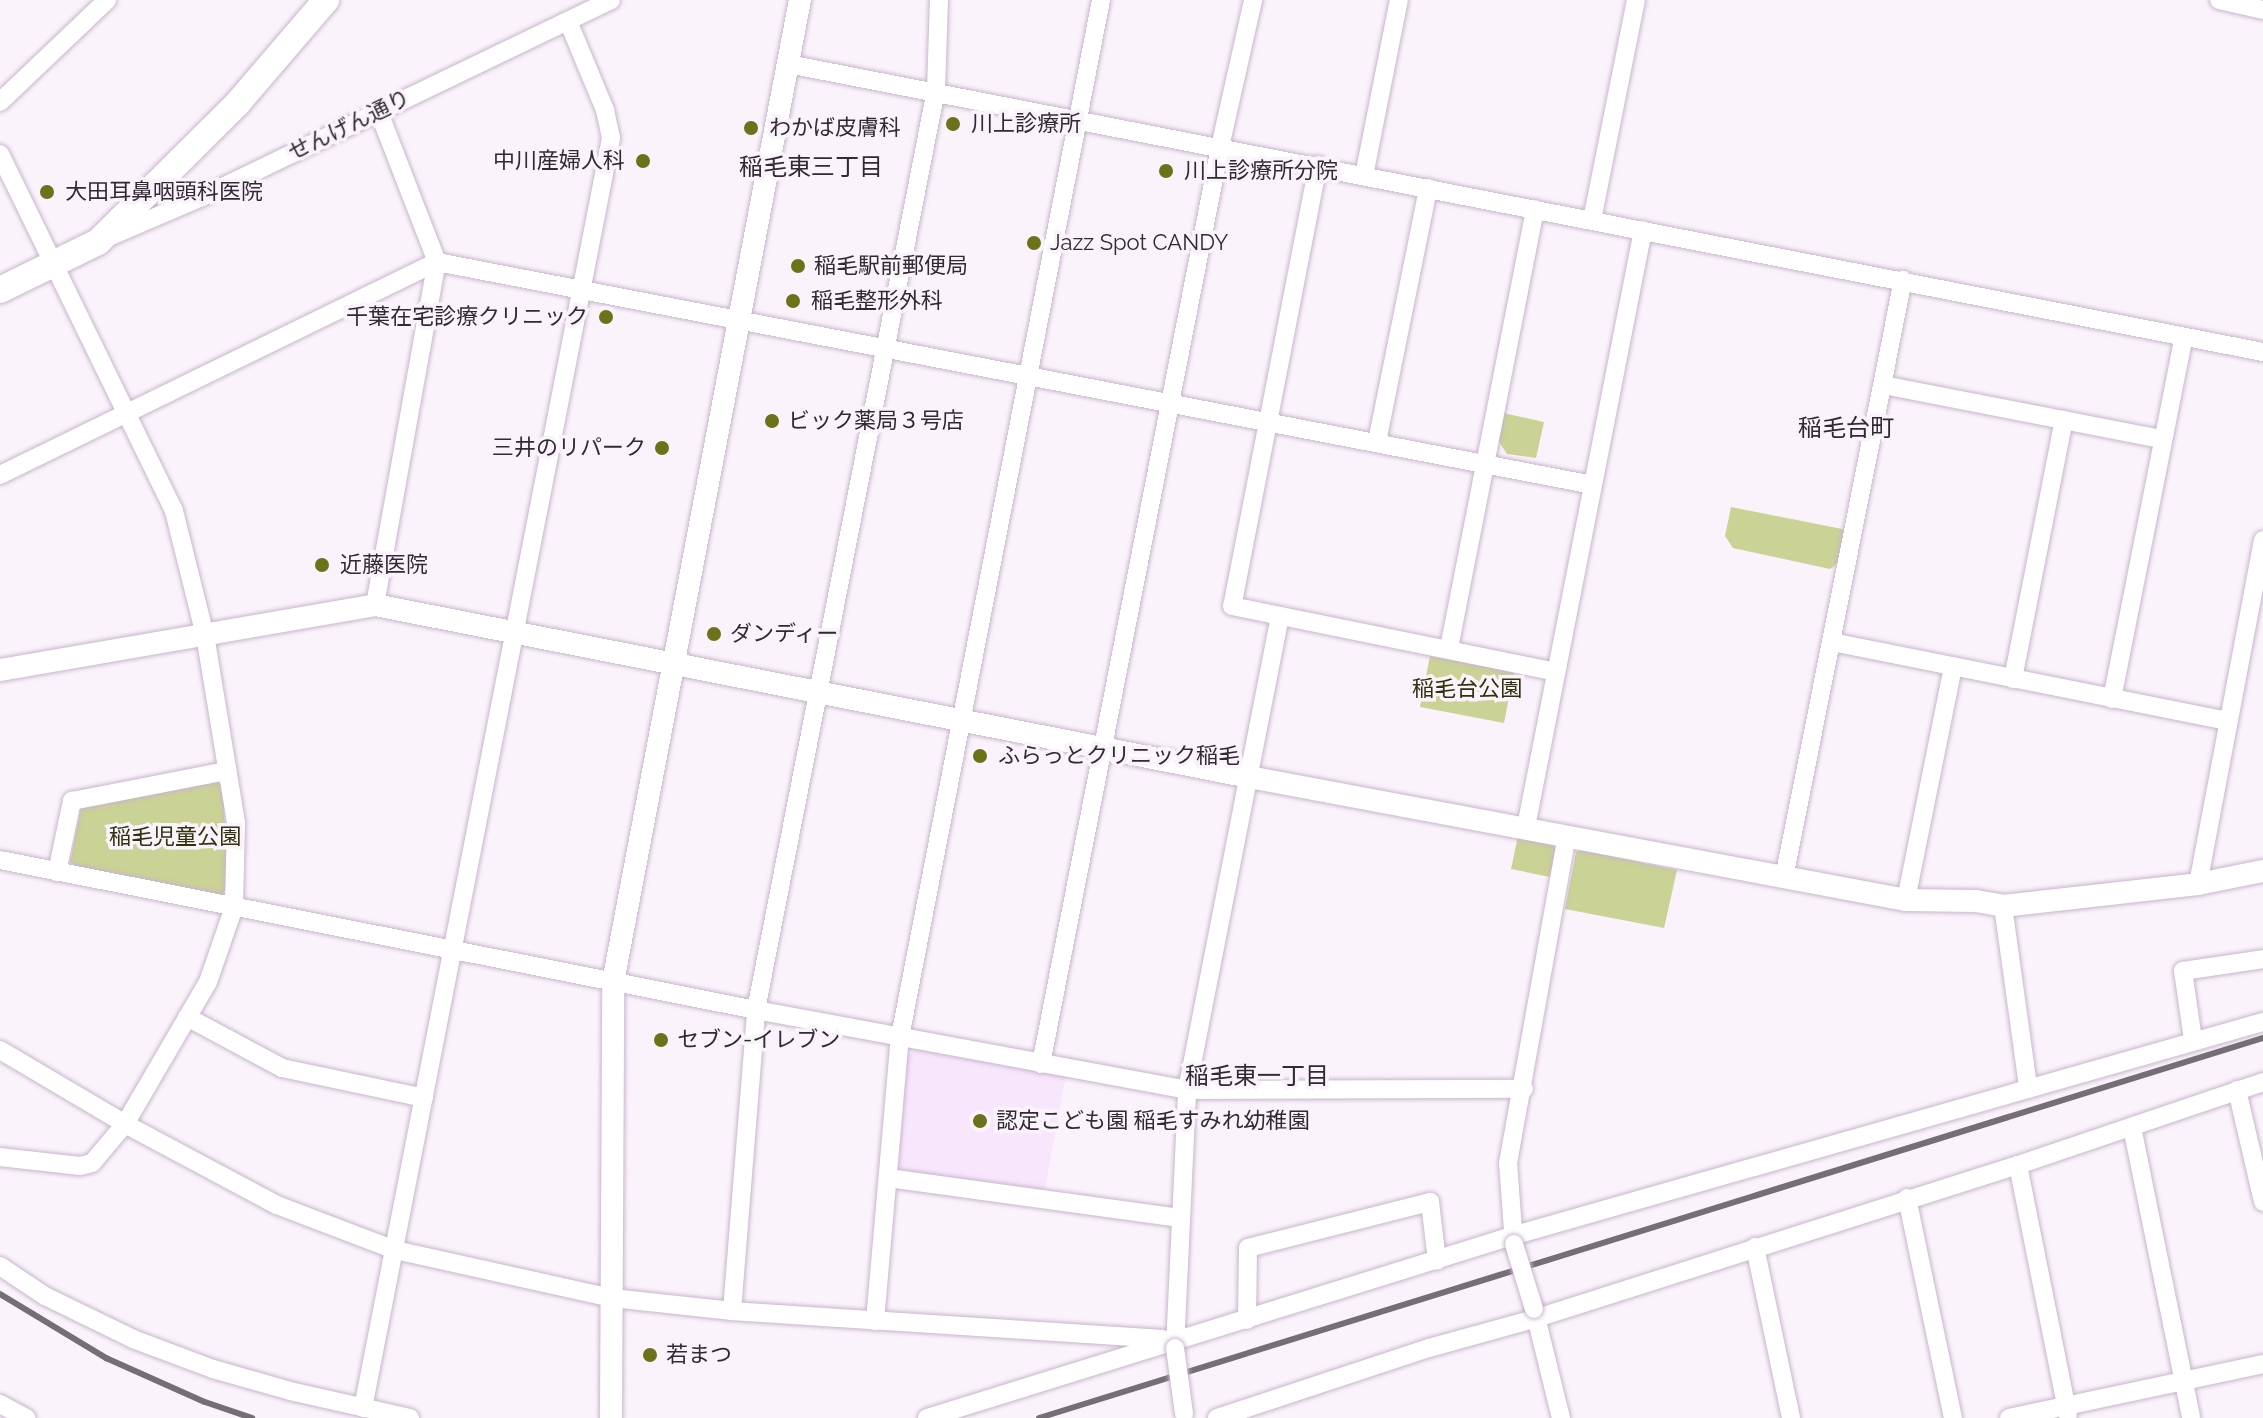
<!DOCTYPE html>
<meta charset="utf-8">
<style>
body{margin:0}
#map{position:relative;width:2263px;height:1418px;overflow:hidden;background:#fbf3fc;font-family:Raleway,"Noto Sans JP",sans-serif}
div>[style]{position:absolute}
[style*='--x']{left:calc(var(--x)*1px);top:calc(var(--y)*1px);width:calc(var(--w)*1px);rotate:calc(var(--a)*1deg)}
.built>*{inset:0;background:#f8e6fd}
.green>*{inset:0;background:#cbd295}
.roads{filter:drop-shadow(0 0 2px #c7b5cb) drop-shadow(0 0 2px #c7b5cb)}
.minor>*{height:18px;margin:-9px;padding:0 9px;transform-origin:9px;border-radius:9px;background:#fff}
.tertiary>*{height:22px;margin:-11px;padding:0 11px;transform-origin:11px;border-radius:11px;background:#fff}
.secondary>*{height:26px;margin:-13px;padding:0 13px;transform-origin:13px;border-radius:13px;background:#fff}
.rail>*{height:6px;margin:-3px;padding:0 3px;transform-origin:3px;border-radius:3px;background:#766e77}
.bridges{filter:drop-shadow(0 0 2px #c7b5cb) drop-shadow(0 0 2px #c7b5cb)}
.minor-bridge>*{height:18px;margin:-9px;padding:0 9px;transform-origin:9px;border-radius:9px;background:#fff}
.dots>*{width:22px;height:22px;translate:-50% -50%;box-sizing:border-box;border:4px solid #fbf3fc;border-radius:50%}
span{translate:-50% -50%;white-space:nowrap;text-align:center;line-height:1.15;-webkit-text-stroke:7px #fbf3fc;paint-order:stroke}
.poi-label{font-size:22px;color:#312a33}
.left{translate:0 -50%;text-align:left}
.right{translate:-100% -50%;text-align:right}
.street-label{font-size:22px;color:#312a33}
.park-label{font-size:22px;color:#2f320b}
.neighbourhood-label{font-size:24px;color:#312a33}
</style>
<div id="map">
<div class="built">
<i style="clip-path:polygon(917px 1047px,1066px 1076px,1044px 1194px,909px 1177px,899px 1166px,907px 1058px)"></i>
</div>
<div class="green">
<i style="clip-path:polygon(1503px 413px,1544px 422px,1536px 458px,1507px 454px,1497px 439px)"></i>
<i style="clip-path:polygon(1731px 507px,1847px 530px,1840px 562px,1830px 569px,1733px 548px,1725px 536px)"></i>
<i style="clip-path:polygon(1430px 656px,1514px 672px,1504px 723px,1420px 707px)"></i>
<i style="clip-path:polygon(214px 779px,223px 787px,228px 885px,221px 897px,78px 869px,70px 862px,81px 807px)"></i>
<i style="clip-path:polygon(1518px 836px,1551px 843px,1556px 849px,1550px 877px,1511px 869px)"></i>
<i style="clip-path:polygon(1581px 850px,1677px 870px,1664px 928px,1565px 909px,1576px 852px)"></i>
</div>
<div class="roads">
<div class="minor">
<i style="--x:2219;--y:0;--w:45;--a:12.8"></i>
<i style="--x:788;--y:64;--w:1503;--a:11.05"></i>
<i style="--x:0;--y:102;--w:148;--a:-43.6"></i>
<i style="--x:0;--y:154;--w:397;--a:64"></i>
<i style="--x:174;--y:511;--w:128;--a:76"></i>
<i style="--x:205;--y:635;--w:191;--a:80.6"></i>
<i style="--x:236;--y:823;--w:84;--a:91.4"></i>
<i style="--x:234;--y:907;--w:79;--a:109.1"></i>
<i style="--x:208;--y:982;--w:164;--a:120.3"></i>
<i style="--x:125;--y:1124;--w:51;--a:130.2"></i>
<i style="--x:92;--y:1163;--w:12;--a:166"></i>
<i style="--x:80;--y:1166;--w:81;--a:-173.6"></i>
<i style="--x:1318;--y:165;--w:449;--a:101"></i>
<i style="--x:1232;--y:606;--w:331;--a:11.5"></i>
<i style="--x:1364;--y:176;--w:179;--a:-78.8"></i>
<i style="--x:1592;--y:220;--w:224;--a:-78.7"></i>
<i style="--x:111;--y:236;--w:99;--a:-23.2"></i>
<i style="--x:202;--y:197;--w:454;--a:-25.7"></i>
<i style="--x:1883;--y:385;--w:284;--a:11"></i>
<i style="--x:1377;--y:442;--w:259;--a:-78.6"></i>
<i style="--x:0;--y:475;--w:486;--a:-26"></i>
<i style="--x:437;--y:262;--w:1177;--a:10.92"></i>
<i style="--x:375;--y:605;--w:349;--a:-79.8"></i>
<i style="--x:437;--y:262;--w:163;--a:-111.2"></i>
<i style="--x:1832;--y:642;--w:404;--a:11.3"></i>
<i style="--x:1449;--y:648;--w:447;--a:-78.9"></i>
<i style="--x:2013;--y:679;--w:264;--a:-78.9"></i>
<i style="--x:2112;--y:699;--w:369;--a:-78.8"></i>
<i style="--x:1526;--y:827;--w:608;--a:-78.91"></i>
<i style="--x:0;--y:860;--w:771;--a:11.22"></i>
<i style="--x:756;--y:1010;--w:438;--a:10.5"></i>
<i style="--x:1187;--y:1090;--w:337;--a:-0.2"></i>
<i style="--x:57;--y:872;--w:73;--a:-78.1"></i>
<i style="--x:72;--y:801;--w:158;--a:-11"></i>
<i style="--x:1784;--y:878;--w:610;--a:-78.75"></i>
<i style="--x:2198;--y:884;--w:350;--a:-79.3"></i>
<i style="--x:1906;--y:900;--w:238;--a:-78.6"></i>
<i style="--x:2003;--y:906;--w:183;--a:82.1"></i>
<i style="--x:187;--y:1017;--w:108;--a:28.2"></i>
<i style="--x:282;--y:1068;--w:145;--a:11.9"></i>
<i style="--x:2193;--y:1040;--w:70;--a:-98.2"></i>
<i style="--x:2183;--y:971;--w:81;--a:-8.5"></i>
<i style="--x:0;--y:1050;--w:145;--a:30.6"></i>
<i style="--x:125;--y:1124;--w:172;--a:28.1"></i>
<i style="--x:277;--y:1205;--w:126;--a:20.9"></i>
<i style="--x:395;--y:1250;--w:222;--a:12.5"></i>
<i style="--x:612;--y:1298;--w:121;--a:6.2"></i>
<i style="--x:732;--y:1311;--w:431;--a:3.7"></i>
<i style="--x:1041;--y:1064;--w:934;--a:-78.95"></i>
<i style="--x:1220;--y:147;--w:151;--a:-77.3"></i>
<i style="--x:2237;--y:1090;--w:115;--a:76.9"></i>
<i style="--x:2132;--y:1127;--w:297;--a:78.5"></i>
<i style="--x:2018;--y:1165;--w:255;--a:78.7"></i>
<i style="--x:888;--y:1178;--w:295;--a:7.8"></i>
<i style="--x:1907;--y:1198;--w:225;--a:78.2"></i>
<i style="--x:1514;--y:1244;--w:81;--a:-94.2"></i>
<i style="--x:1508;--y:1163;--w:332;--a:-79.8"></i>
<i style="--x:1755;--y:1247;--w:175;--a:78.1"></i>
<i style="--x:0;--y:1266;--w:54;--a:33.7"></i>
<i style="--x:45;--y:1296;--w:98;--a:26"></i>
<i style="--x:133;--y:1339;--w:85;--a:20.6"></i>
<i style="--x:213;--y:1369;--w:80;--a:15.9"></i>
<i style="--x:290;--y:1391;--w:123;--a:12.7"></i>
<i style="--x:1534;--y:1309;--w:112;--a:76.1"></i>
<i style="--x:732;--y:1311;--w:302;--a:-85.4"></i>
<i style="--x:756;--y:1010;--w:937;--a:-78.93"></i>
<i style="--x:936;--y:90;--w:90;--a:-88.1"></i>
<i style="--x:1247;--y:1320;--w:72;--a:-89.2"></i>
<i style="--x:1248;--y:1248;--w:188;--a:-14.2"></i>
<i style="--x:1430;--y:1202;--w:59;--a:83.2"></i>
<i style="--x:875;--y:1321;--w:285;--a:-85"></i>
<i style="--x:900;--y:1037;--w:1056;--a:-79.03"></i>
<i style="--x:1175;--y:1348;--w:258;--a:-87.3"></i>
<i style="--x:1187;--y:1090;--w:483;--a:-78.9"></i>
<i style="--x:0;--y:1404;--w:30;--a:28"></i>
<i style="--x:363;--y:1408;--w:1294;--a:-78.95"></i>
<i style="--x:611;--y:138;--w:29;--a:-102"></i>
<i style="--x:605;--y:110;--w:96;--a:-112.6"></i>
<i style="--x:927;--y:1418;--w:613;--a:-17.28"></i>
<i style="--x:1512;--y:1236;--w:781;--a:-15.91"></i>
<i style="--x:1217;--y:1418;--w:223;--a:-18.3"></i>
<i style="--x:1429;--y:1348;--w:112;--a:-15.5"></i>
<i style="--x:1537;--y:1318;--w:505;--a:-17.65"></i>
<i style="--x:2018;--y:1165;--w:259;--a:-18.7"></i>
<i style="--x:2009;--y:1418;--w:260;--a:-12"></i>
</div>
<div class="tertiary">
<i style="--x:0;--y:670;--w:381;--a:-9.8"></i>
<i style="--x:375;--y:605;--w:891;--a:11.13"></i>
<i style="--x:1249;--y:777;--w:668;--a:10.6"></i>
<i style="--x:1906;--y:900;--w:70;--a:0.8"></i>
<i style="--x:1976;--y:901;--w:27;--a:10"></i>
<i style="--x:2003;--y:906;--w:196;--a:-6.4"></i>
<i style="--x:2198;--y:884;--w:66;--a:-11.3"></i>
<i style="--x:611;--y:1418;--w:436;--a:-89.7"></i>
<i style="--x:613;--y:982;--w:1000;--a:-79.22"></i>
</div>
<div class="secondary">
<i style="--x:0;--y:290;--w:109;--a:-26.1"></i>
<i style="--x:98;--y:242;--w:196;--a:-44.8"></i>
<i style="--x:237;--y:104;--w:137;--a:-49.4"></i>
</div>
</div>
<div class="rail">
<i style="--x:0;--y:1294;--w:124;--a:31.1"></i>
<i style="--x:106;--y:1358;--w:108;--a:24"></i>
<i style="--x:205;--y:1402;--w:50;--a:18.8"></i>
<i style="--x:1039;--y:1418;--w:1282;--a:-17.25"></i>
</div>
<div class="bridges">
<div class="minor-bridge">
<i style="--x:1514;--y:1244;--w:68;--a:72.9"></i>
<i style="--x:1175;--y:1348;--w:67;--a:82.2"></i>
</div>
</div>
<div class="dots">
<i style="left:953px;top:124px;background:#6b7219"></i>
<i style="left:751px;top:128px;background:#6b7219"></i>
<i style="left:643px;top:161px;background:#6b7219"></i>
<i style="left:1166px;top:171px;background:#6b7219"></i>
<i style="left:47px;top:192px;background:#6b7219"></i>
<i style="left:1034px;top:243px;background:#6b7219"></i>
<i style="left:798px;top:266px;background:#6b7219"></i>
<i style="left:793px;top:301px;background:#6b7219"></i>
<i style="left:606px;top:317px;background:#6b7219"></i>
<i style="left:772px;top:421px;background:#6b7219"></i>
<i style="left:662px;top:448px;background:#6b7219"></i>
<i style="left:322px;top:565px;background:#6b7219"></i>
<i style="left:714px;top:634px;background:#6b7219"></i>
<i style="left:980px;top:756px;background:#6b7219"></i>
<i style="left:661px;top:1040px;background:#6b7219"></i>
<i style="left:980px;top:1121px;background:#6b7219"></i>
<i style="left:650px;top:1355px;background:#6b7219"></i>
</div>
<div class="poi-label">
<span class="left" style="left:971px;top:124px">川上診療所</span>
<span class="left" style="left:769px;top:128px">わかば皮膚科</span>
<span class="right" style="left:625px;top:161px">中川産婦人科</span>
<span class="left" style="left:1184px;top:171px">川上診療所分院</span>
<span class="left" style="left:65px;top:192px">大田耳鼻咽頭科医院</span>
<span class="left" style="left:1050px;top:243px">Jazz Spot CANDY</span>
<span class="left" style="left:814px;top:266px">稲毛駅前郵便局</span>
<span class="left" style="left:811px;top:301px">稲毛整形外科</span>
<span class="right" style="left:588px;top:317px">千葉在宅診療クリニック</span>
<span class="left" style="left:788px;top:421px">ビック薬局３号店</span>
<span class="right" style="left:646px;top:448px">三井のリパーク</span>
<span class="left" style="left:340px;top:565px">近藤医院</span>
<span class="left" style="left:730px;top:634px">ダンディー</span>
<span class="left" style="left:998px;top:756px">ふらっとクリニック稲毛</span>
<span class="left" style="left:677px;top:1040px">セブン-イレブン</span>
<span class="left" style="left:996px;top:1121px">認定こども園 稲毛すみれ幼稚園</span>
<span class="left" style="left:666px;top:1355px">若まつ</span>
</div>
<div class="street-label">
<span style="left:349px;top:125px;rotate:-26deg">せんげん通り</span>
</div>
<div class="park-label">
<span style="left:1467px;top:689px">稲毛台公園</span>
<span style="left:175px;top:837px">稲毛児童公園</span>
</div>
<div class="neighbourhood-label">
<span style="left:811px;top:167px">稲毛東三丁目</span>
<span style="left:1846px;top:428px">稲毛台町</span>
<span style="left:1257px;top:1076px">稲毛東一丁目</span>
</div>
</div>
